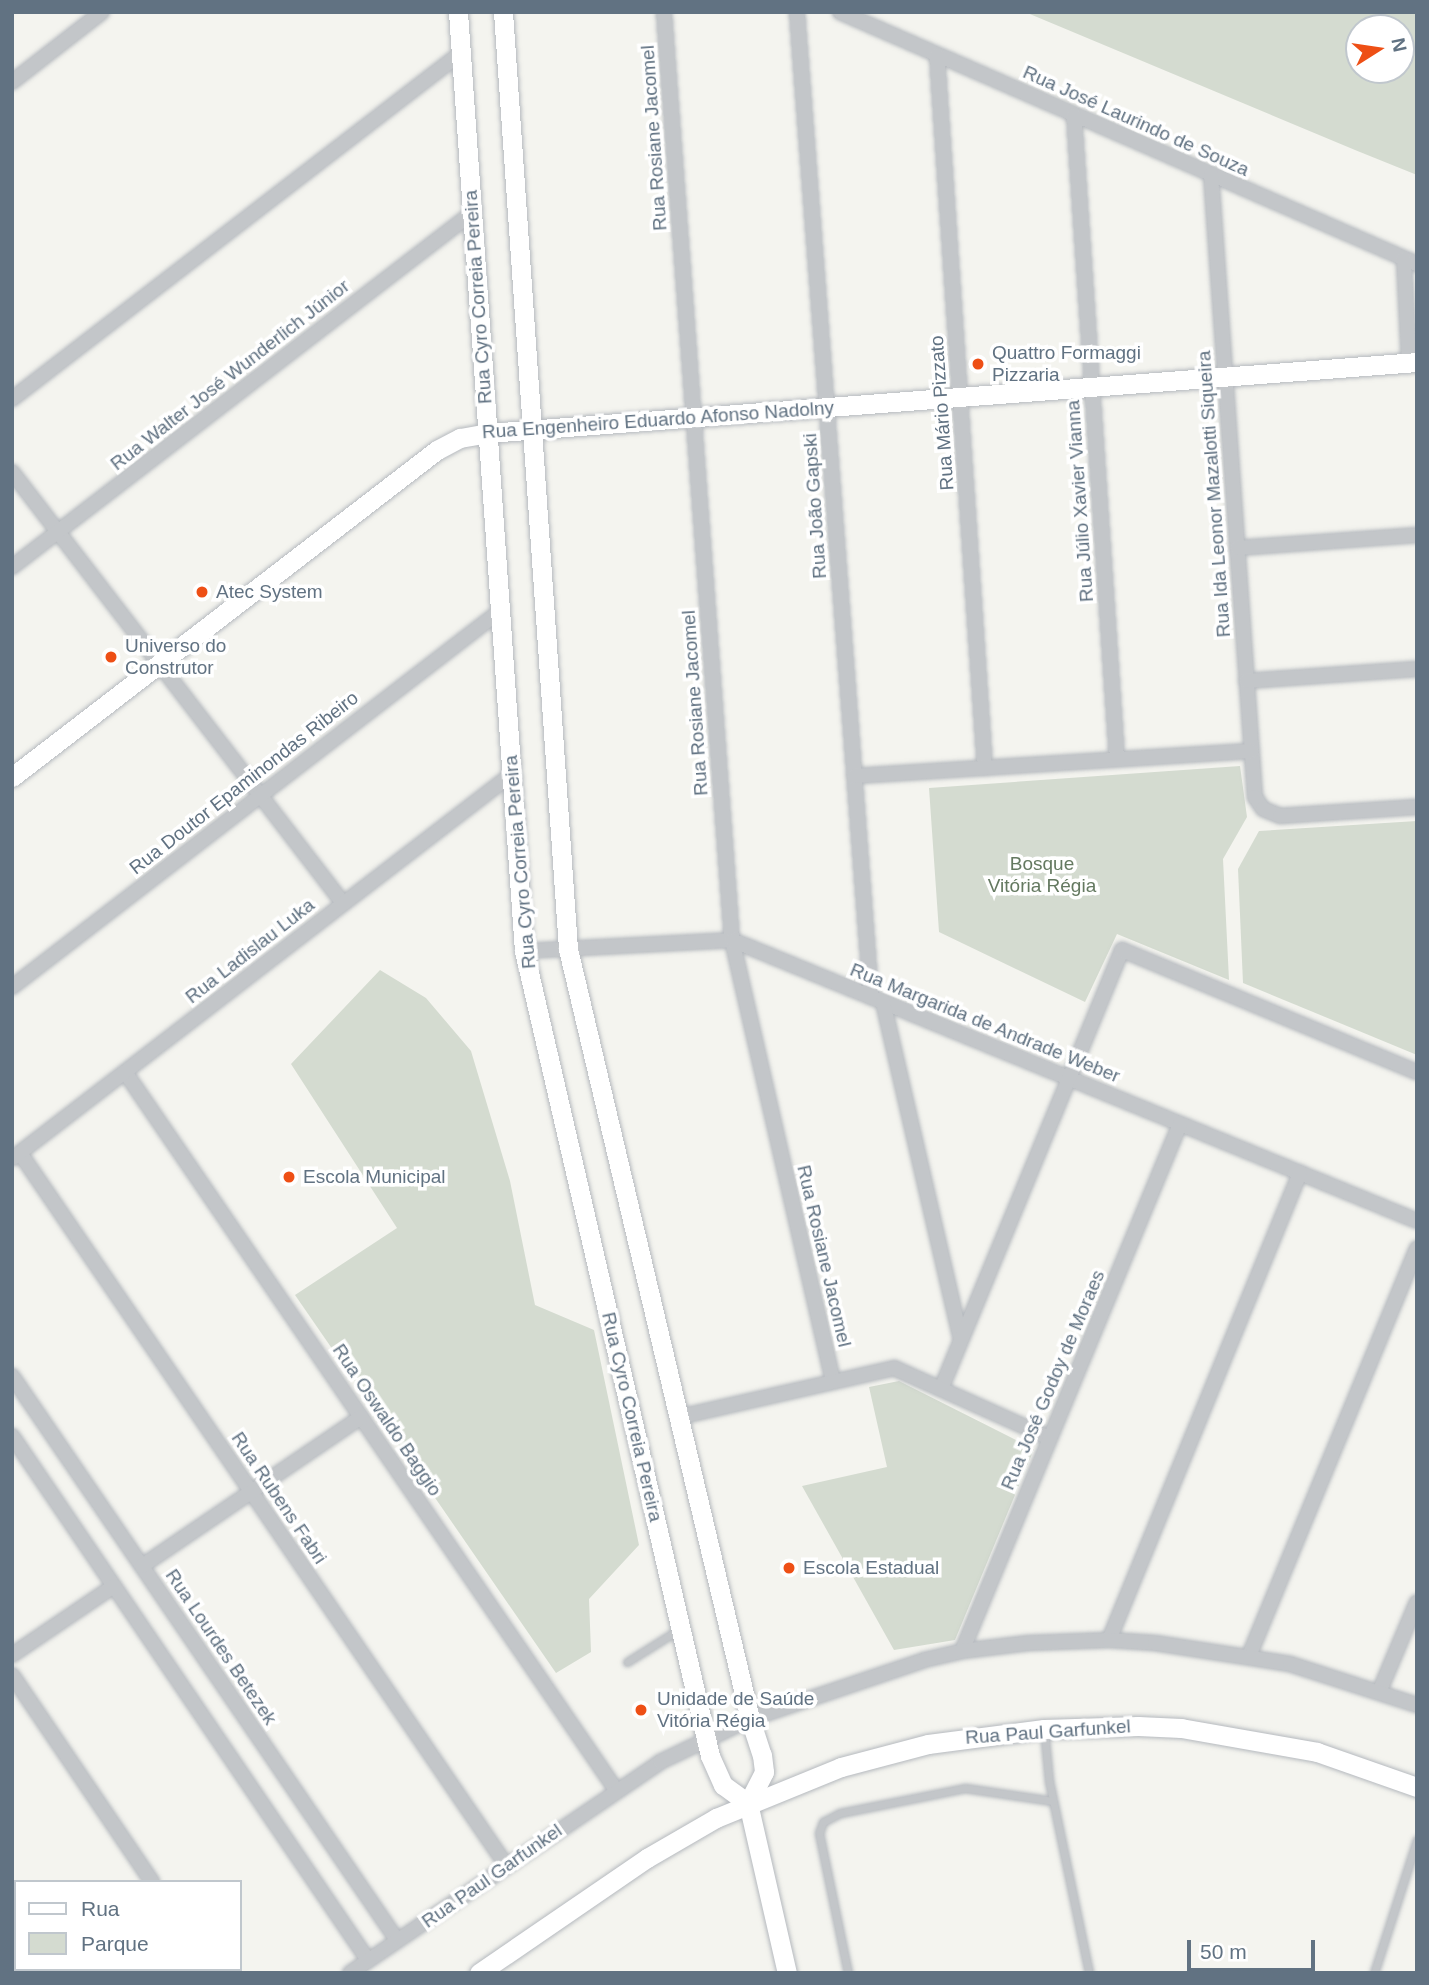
<!DOCTYPE html>
<meta charset="utf-8">
<style>
body{margin:0}
#map{position:relative;width:1429px;height:1985px;overflow:hidden;background:#f4f4ef;font-family:Arial,sans-serif}
div>[style]{position:absolute}
[style*='--x']{left:calc(var(--x)*1px);top:calc(var(--y)*1px);width:calc(var(--w)*1px);rotate:calc(var(--a)*1deg)}
.green>*{inset:0;background:#d4dbd0}
.roads{filter:drop-shadow(0 0 2px #b5b9be) drop-shadow(0 0 2px #b5b9be)}
.lane>*{height:7px;margin:-3.5px;padding:0 3.5px;transform-origin:3.5px;border-radius:3.5px;background:#c3c6c9}
.street>*{height:14px;margin:-7px;padding:0 7px;transform-origin:7px;border-radius:7px;background:#c3c6c9}
.secondary>*{height:19px;margin:-9.5px;padding:0 9.5px;transform-origin:9.5px;border-radius:9.5px;background:#fff}
.dots>*{width:19px;height:19px;translate:-50% -50%;box-sizing:border-box;border:4px solid #fff;border-radius:50%}
span{translate:-50% -50%;white-space:nowrap;text-align:center;line-height:1.15;-webkit-text-stroke:7px #fff;paint-order:stroke}
.street-label{font-size:19px;color:#617282}
.poi-label{font-size:19px;color:#617282}
.left{translate:0 -50%;text-align:left}
.park-label{font-size:19px;color:#647960}
.frame{position:absolute;inset:0;border:14px solid #617282;pointer-events:none}
.legend{position:absolute;left:14px;top:1880px;width:228px;height:91px;box-sizing:border-box;background:#fff;border:2px solid #c0c7cd;margin:0;padding:9px 12px;list-style:none;font-size:21px;color:#617282}
.legend li{display:flex;align-items:center;gap:14px;height:35px}
.legend b{width:35px;border:2px solid #c0c7cd}
.north{position:absolute;left:1345px;top:14px;width:70px;height:70px;box-sizing:border-box;background:#fff;border:2px solid #c0c7cd;border-radius:50%;rotate:78deg;font-size:19px;font-weight:700;line-height:28px;text-align:center;color:#617282}
.north::after{content:'';display:block;margin:auto;width:24px;height:32px;background:#ee4f15;clip-path:polygon(50% 0,100% 100%,50% 72%,0 100%)}
.scale{position:absolute;left:1187px;top:1940px;width:128px;height:32px;box-sizing:border-box;border:4px solid #617282;border-top:0;padding-left:9px;font-size:21px;line-height:24px;white-space:nowrap;color:#617282;-webkit-text-stroke:5px #fff;paint-order:stroke}
</style>
<div id="map">
<div class="green">
<i style="clip-path:polygon(evenodd,1025px 12px,1417px 12px,1417px 175px,1355px 150px,1025px 12px,1359px 28px,1401px 28px,1401px 70px,1359px 70px,1359px 28px)"></i>
<i style="clip-path:polygon(1240px 766px,1247px 817px,1223px 859px,1229px 980px,1117px 934px,1085px 1002px,939px 932px,929px 788px)"></i>
<i style="clip-path:polygon(1417px 821px,1417px 1055px,1243px 983px,1238px 869px,1259px 831px)"></i>
<i style="clip-path:polygon(380px 970px,426px 998px,471px 1051px,510px 1181px,535px 1305px,594px 1330px,639px 1545px,589px 1599px,591px 1652px,556px 1673px,295px 1295px,397px 1228px,291px 1064px)"></i>
<i style="clip-path:polygon(899px 1381px,1034px 1449px,955px 1640px,894px 1650px,802px 1486px,887px 1467px,869px 1387px)"></i>
</div>
<div class="roads">
<div class="lane">
<i style="--x:627;--y:1662;--w:60;--a:-32.1"></i>
<i style="--x:1044;--y:1729;--w:52;--a:84.5"></i>
<i style="--x:1049;--y:1781;--w:196;--a:78.2"></i>
<i style="--x:848;--y:1973;--w:143;--a:-101.7"></i>
<i style="--x:819;--y:1833;--w:12;--a:-70"></i>
<i style="--x:823;--y:1822;--w:19;--a:-28"></i>
<i style="--x:840;--y:1813;--w:127;--a:-11.3"></i>
<i style="--x:965;--y:1788;--w:89;--a:8.4"></i>
<i style="--x:1374;--y:1973;--w:140;--a:-72.1"></i>
</div>
<div class="street">
<i style="--x:664;--y:12;--w:930;--a:85.81"></i>
<i style="--x:732;--y:940;--w:453;--a:77.1"></i>
<i style="--x:797;--y:12;--w:988;--a:85.7"></i>
<i style="--x:840;--y:12;--w:630;--a:23.59"></i>
<i style="--x:937;--y:55;--w:715;--a:86.15"></i>
<i style="--x:12;--y:82;--w:114;--a:-37.9"></i>
<i style="--x:1074;--y:115;--w:645;--a:86.18"></i>
<i style="--x:1211;--y:174;--w:625;--a:85.96"></i>
<i style="--x:1255;--y:797;--w:14;--a:56"></i>
<i style="--x:1263;--y:809;--w:18;--a:22"></i>
<i style="--x:1280;--y:816;--w:137;--a:-3.8"></i>
<i style="--x:1404;--y:259;--w:103;--a:87.2"></i>
<i style="--x:12;--y:399;--w:567;--a:-37.62"></i>
<i style="--x:12;--y:472;--w:543;--a:52.48"></i>
<i style="--x:1237;--y:548;--w:180;--a:-4.1"></i>
<i style="--x:12;--y:567;--w:580;--a:-37.58"></i>
<i style="--x:1246;--y:681;--w:171;--a:-4"></i>
<i style="--x:854;--y:776;--w:398;--a:-3.6"></i>
<i style="--x:524;--y:951;--w:208;--a:-3"></i>
<i style="--x:732;--y:940;--w:740;--a:22.3"></i>
<i style="--x:12;--y:987;--w:616;--a:-37.61"></i>
<i style="--x:883;--y:1002;--w:346;--a:77"></i>
<i style="--x:125;--y:1072;--w:870;--a:55.63"></i>
<i style="--x:20;--y:1153;--w:862;--a:55.68"></i>
<i style="--x:13;--y:1158;--w:630;--a:-37.58"></i>
<i style="--x:12;--y:1376;--w:683;--a:55.68"></i>
<i style="--x:941;--y:1389;--w:475;--a:-67.6"></i>
<i style="--x:1122;--y:950;--w:319;--a:22.5"></i>
<i style="--x:679;--y:1417;--w:221;--a:-12.8"></i>
<i style="--x:894;--y:1368;--w:171;--a:24.2"></i>
<i style="--x:12;--y:1436;--w:633;--a:55.81"></i>
<i style="--x:142;--y:1566;--w:265;--a:-34.2"></i>
<i style="--x:1109;--y:1640;--w:505;--a:-67.76"></i>
<i style="--x:962;--y:1651;--w:570;--a:-67.53"></i>
<i style="--x:12;--y:1655;--w:123;--a:-34.1"></i>
<i style="--x:1249;--y:1656;--w:441;--a:-67.6"></i>
<i style="--x:12;--y:1675;--w:250;--a:55.9"></i>
<i style="--x:1380;--y:1690;--w:95;--a:-67.2"></i>
<i style="--x:12;--y:1919;--w:6;--a:51"></i>
<i style="--x:46;--y:1969;--w:5;--a:53"></i>
<i style="--x:211;--y:1969;--w:4;--a:63"></i>
<i style="--x:350;--y:1973;--w:375;--a:-34.2"></i>
<i style="--x:660;--y:1762;--w:100;--a:-25.5"></i>
<i style="--x:750;--y:1719;--w:184;--a:-18.7"></i>
<i style="--x:924;--y:1660;--w:39;--a:-13"></i>
<i style="--x:962;--y:1651;--w:67;--a:-6.8"></i>
<i style="--x:1029;--y:1643;--w:80;--a:-2.1"></i>
<i style="--x:1109;--y:1640;--w:46;--a:3.7"></i>
<i style="--x:1155;--y:1643;--w:137;--a:8.8"></i>
<i style="--x:1290;--y:1664;--w:133;--a:17.9"></i>
</div>
<div class="secondary">
<i style="--x:458;--y:12;--w:941;--a:85.98"></i>
<i style="--x:524;--y:951;--w:826;--a:76.99"></i>
<i style="--x:710;--y:1756;--w:32;--a:66"></i>
<i style="--x:723;--y:1785;--w:31;--a:36"></i>
<i style="--x:503;--y:12;--w:939;--a:86.03"></i>
<i style="--x:568;--y:949;--w:791;--a:76.7"></i>
<i style="--x:750;--y:1719;--w:38;--a:72"></i>
<i style="--x:762;--y:1755;--w:17;--a:83"></i>
<i style="--x:764;--y:1772;--w:35;--a:117"></i>
<i style="--x:748;--y:1803;--w:174;--a:77.1"></i>
<i style="--x:12;--y:777;--w:536;--a:-37.58"></i>
<i style="--x:437;--y:450;--w:26;--a:-28"></i>
<i style="--x:460;--y:438;--w:28;--a:-10"></i>
<i style="--x:488;--y:433;--w:932;--a:-4.37"></i>
<i style="--x:479;--y:1973;--w:204;--a:-34.4"></i>
<i style="--x:647;--y:1858;--w:80;--a:-30.1"></i>
<i style="--x:716;--y:1818;--w:135;--a:-22.2"></i>
<i style="--x:841;--y:1767;--w:90;--a:-14.8"></i>
<i style="--x:928;--y:1744;--w:117;--a:-7.4"></i>
<i style="--x:1044;--y:1729;--w:94;--a:-1.8"></i>
<i style="--x:1138;--y:1726;--w:43;--a:2.7"></i>
<i style="--x:1181;--y:1728;--w:138;--a:10"></i>
<i style="--x:1317;--y:1752;--w:106;--a:19.3"></i>
</div>
</div>
<div class="dots">
<i style="left:978px;top:364px;background:#ee4f15"></i>
<i style="left:202px;top:592px;background:#ee4f15"></i>
<i style="left:111px;top:657px;background:#ee4f15"></i>
<i style="left:289px;top:1177px;background:#ee4f15"></i>
<i style="left:789px;top:1568px;background:#ee4f15"></i>
<i style="left:641px;top:1710px;background:#ee4f15"></i>
</div>
<div class="street-label">
<span style="left:1136px;top:121px;rotate:24deg">Rua José Laurindo de Souza</span>
<span style="left:654px;top:138px;rotate:-94deg">Rua Rosiane Jacomel</span>
<span style="left:478px;top:297px;rotate:-94deg">Rua Cyro Correia Pereira</span>
<span style="left:230px;top:375px;rotate:-38deg">Rua Walter José Wunderlich Júnior</span>
<span style="left:942px;top:413px;rotate:-94deg">Rua Mário Pizzato</span>
<span style="left:658px;top:420px;rotate:-4deg">Rua Engenheiro Eduardo Afonso Nadolny</span>
<span style="left:1214px;top:494px;rotate:-94deg">Rua Ida Leonor Mazalotti Siqueira</span>
<span style="left:1080px;top:501px;rotate:-94deg">Rua Júlio Xavier Vianna</span>
<span style="left:815px;top:506px;rotate:-94deg">Rua João Gapski</span>
<span style="left:695px;top:703px;rotate:-94deg">Rua Rosiane Jacomel</span>
<span style="left:244px;top:783px;rotate:-38deg">Rua Doutor Epaminondas Ribeiro</span>
<span style="left:520px;top:862px;rotate:-95deg">Rua Cyro Correia Pereira</span>
<span style="left:250px;top:951px;rotate:-38deg">Rua Ladislau Luka</span>
<span style="left:985px;top:1023px;rotate:22deg">Rua Margarida de Andrade Weber</span>
<span style="left:824px;top:1256px;rotate:77deg">Rua Rosiane Jacomel</span>
<span style="left:1053px;top:1380px;rotate:-67deg">Rua José Godoy de Moraes</span>
<span style="left:632px;top:1417px;rotate:77deg">Rua Cyro Correia Pereira</span>
<span style="left:387px;top:1420px;rotate:56deg">Rua Oswaldo Baggio</span>
<span style="left:279px;top:1498px;rotate:56deg">Rua Rubens Fabri</span>
<span style="left:221px;top:1647px;rotate:56deg">Rua Lourdes Betezek</span>
<span style="left:1048px;top:1732px;rotate:-4deg">Rua Paul Garfunkel</span>
<span style="left:492px;top:1876px;rotate:-35deg">Rua Paul Garfunkel</span>
</div>
<div class="poi-label">
<span class="left" style="left:992px;top:364px">Quattro Formaggi<br>Pizzaria</span>
<span class="left" style="left:216px;top:592px">Atec System</span>
<span class="left" style="left:125px;top:657px">Universo do<br>Construtor</span>
<span class="left" style="left:303px;top:1177px">Escola Municipal</span>
<span class="left" style="left:803px;top:1568px">Escola Estadual</span>
<span class="left" style="left:657px;top:1710px">Unidade de Saúde<br>Vitória Régia</span>
</div>
<div class="park-label">
<span style="left:1042px;top:875px">Bosque<br>Vitória Régia</span>
</div>
<div class="frame"></div>
<ul class="legend">
<li><b style="height:9px;background:#fff"></b>Rua</li>
<li><b style="height:19px;background:#d4dbd0"></b>Parque</li>
</ul>
<div class="north">N</div>
<div class="scale">50 m</div>
</div>
